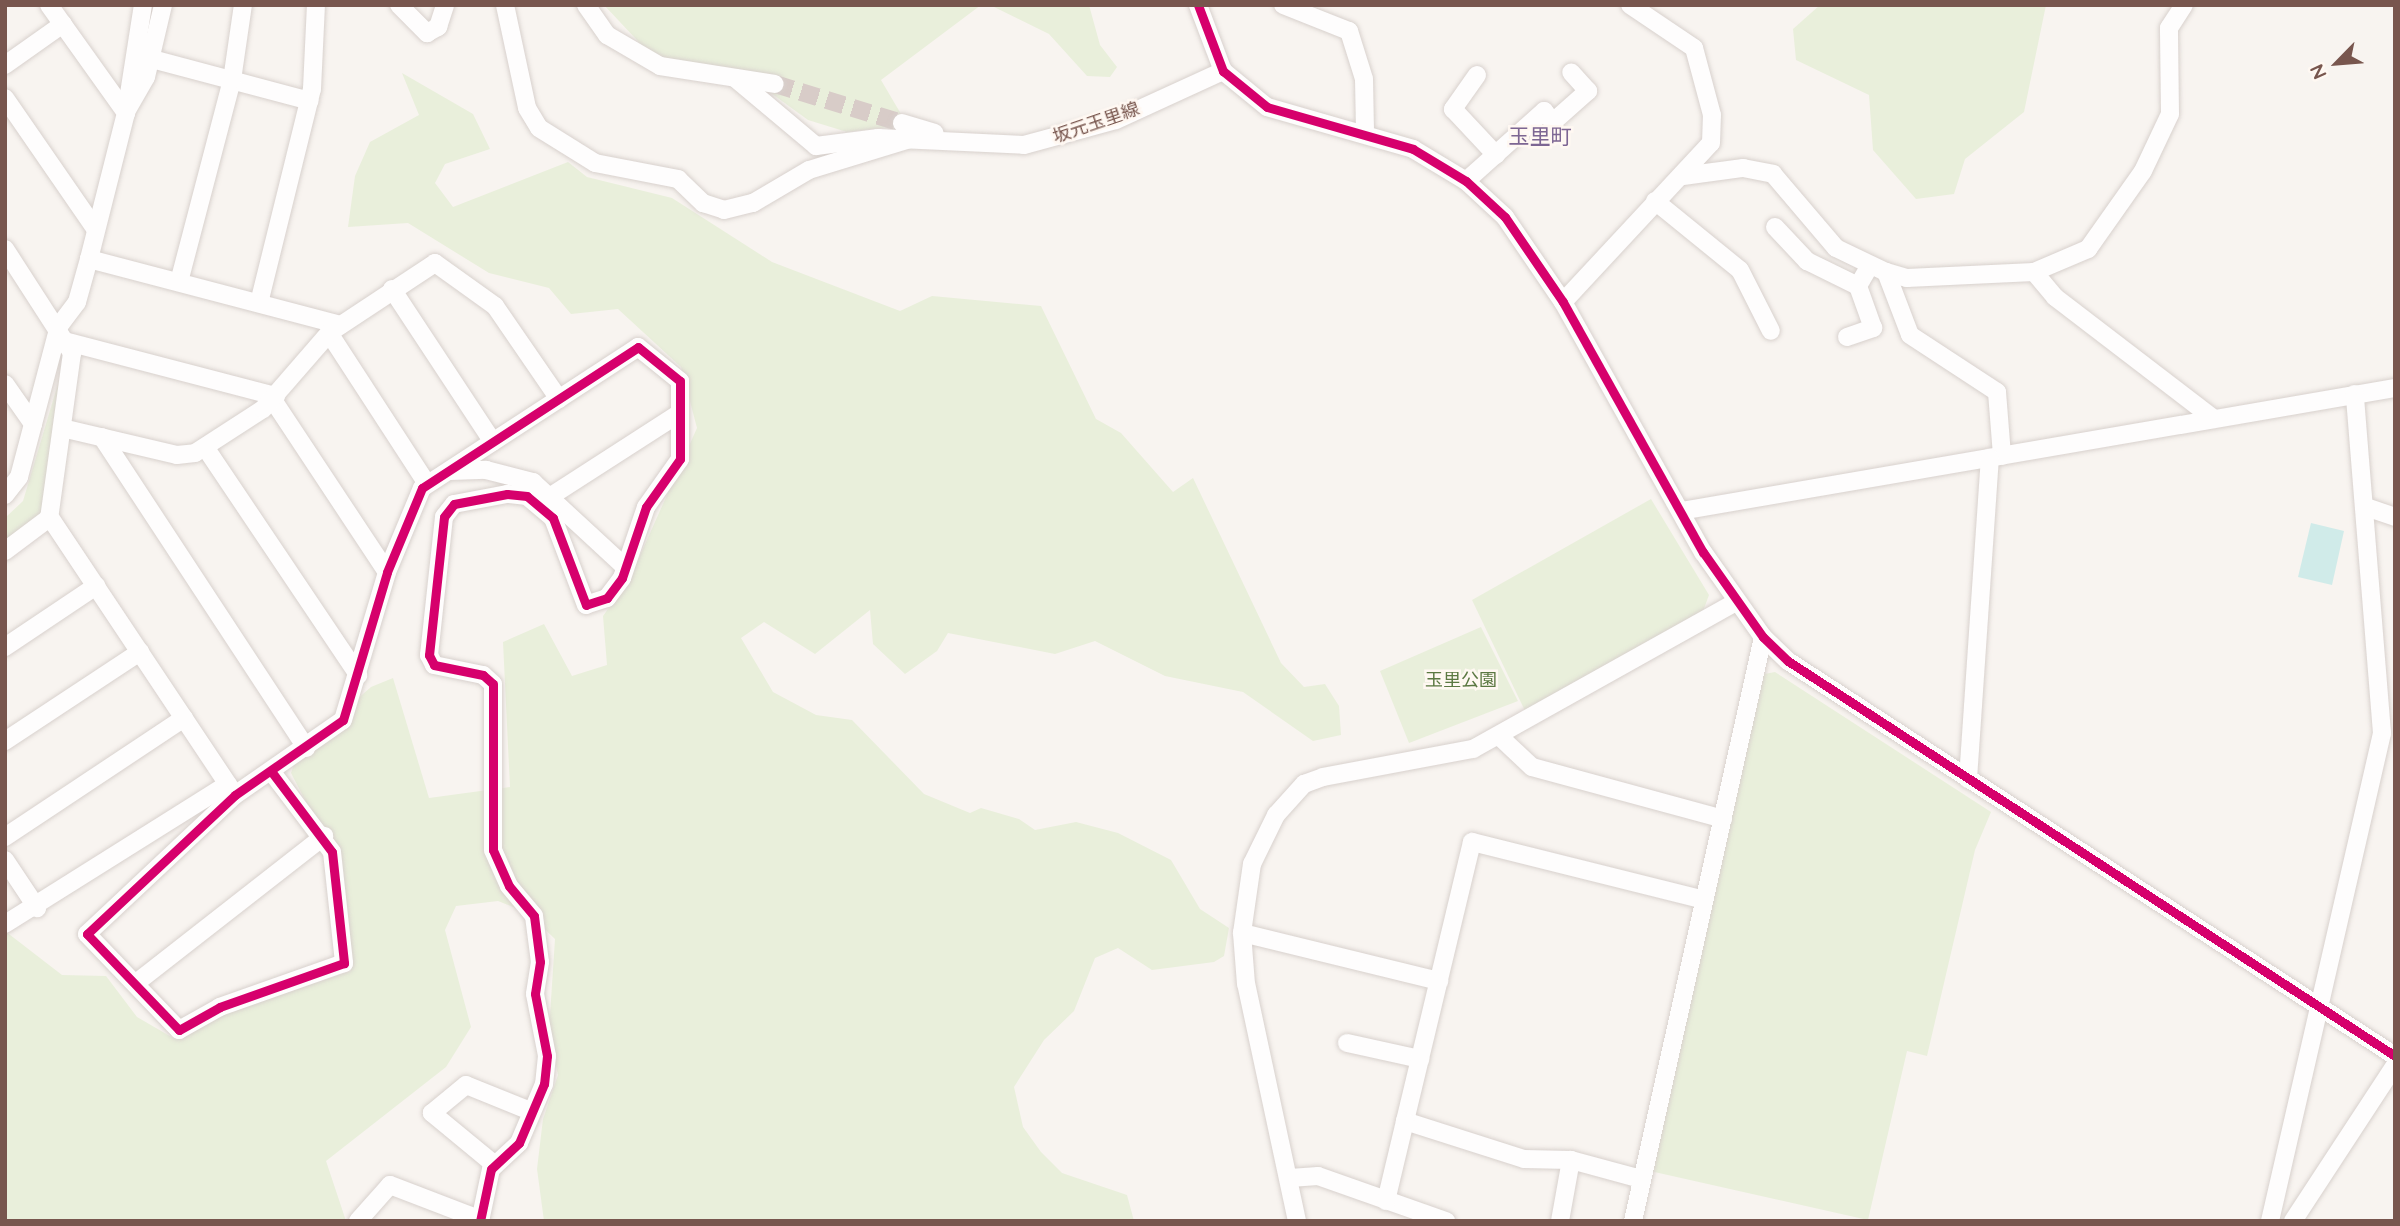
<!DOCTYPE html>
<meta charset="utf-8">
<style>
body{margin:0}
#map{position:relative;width:2400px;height:1226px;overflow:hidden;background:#f8f4f0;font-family:Quicksand,"Noto Sans JP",sans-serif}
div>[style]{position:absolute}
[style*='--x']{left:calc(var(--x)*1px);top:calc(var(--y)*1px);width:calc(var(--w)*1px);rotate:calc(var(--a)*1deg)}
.green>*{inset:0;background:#e9efdb}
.water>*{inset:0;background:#d0ebe9}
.minor-tunnel>*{height:18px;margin-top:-9px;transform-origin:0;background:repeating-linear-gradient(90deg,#d8ccc8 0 18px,transparent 0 27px)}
.roads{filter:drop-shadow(0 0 2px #d8d1cd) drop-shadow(0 0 2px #d8d1cd)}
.minor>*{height:18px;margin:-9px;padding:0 9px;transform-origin:9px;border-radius:9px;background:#fefdfd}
.cycleway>*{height:9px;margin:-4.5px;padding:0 4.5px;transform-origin:4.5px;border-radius:4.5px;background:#d6006c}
span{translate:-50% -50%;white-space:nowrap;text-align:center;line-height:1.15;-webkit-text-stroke:5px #fff8f2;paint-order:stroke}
.street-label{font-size:18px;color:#78564e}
.park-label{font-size:18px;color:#5b7842}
.quarter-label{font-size:21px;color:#7d6693}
.frame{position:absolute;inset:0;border:7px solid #78564e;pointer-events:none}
.north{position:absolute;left:2302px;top:28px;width:70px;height:70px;-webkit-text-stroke:5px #fff8f2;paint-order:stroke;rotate:245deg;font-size:19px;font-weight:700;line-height:28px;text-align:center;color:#78564e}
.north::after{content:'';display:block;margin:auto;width:24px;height:32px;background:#78564e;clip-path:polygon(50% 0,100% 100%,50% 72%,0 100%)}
</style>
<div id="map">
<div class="green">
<i style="clip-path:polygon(604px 5px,981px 5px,881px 80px,901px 114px,898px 126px,847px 132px,808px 120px,764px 88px,650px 54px)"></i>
<i style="clip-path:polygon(990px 5px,1089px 5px,1100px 45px,1117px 67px,1110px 77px,1087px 76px,1049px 34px)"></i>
<i style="clip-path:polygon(1820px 5px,2046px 5px,2024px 112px,1965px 159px,1954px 194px,1916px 199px,1873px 150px,1869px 95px,1796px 60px,1793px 29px)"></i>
<i style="clip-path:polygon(402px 73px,473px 114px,490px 149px,445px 164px,435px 183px,453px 207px,568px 162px,587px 177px,672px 198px,772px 262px,900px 311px,932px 296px,1041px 306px,1096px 419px,1121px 433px,1173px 492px,1193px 478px,1281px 663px,1304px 687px,1325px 684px,1339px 706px,1341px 735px,1313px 741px,1243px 692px,1165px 676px,1095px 641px,1055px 654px,948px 633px,937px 651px,905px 674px,873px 644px,870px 610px,815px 654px,764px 622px,741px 638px,773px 692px,816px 715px,852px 720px,924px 794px,970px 813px,981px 808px,1019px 819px,1035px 830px,1076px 822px,1118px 833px,1171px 860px,1200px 909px,1229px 928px,1224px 956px,1214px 962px,1152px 970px,1118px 948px,1095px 958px,1074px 1011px,1044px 1040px,1014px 1087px,1023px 1127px,1041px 1152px,1062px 1173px,1127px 1195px,1134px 1221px,544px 1221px,537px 1169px,543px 1119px,558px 1075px,549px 1031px,555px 939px,528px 913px,498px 901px,456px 906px,445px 930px,471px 1027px,446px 1067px,326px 1161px,346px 1221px,5px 1221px,5px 931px,62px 975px,106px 976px,137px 1017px,175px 1039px,232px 1011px,351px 971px,330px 848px,291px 773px,299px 750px,371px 687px,393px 678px,429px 798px,510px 787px,503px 642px,544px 624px,572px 676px,607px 665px,603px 616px,629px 580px,697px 428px,681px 367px,618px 309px,571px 314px,549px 288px,489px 273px,408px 223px,348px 227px,355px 176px,370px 142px,419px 115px)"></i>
<i style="clip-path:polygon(60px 377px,41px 518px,5px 541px,5px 518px,23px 501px)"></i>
<i style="clip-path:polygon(1651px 499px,1709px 595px,1702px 614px,1527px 715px,1472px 600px)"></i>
<i style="clip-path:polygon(1481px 627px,1518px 701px,1409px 743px,1380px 671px)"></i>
<i style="clip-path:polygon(1775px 672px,1991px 812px,1975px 850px,1927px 1056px,1907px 1051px,1868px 1220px,1650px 1171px,1759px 675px)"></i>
</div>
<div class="water">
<i style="clip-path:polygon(2311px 523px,2344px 531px,2332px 585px,2298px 577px)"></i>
</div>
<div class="minor-tunnel">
<i style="--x:775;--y:84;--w:133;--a:17.1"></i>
</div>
<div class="roads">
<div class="minor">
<i style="--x:49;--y:5;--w:133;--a:54.5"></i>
<i style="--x:399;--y:5;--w:40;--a:45"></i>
<i style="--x:427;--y:33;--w:13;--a:-29"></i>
<i style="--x:438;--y:27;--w:23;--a:-72"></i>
<i style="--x:505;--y:5;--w:105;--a:77.9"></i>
<i style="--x:527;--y:108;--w:23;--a:59"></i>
<i style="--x:539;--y:128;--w:66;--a:32"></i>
<i style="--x:595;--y:163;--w:85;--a:10.9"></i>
<i style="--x:678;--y:179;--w:35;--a:44"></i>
<i style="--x:703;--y:203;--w:22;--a:18"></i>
<i style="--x:724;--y:210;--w:30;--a:-14"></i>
<i style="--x:753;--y:203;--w:65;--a:-30.5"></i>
<i style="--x:809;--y:170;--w:106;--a:-17.1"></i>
<i style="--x:586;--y:5;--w:37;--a:55"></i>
<i style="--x:607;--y:35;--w:61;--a:30.3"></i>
<i style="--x:660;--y:66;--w:116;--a:8.9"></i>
<i style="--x:1198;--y:5;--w:71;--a:69.3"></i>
<i style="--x:1223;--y:71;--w:57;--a:39.3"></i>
<i style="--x:1267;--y:107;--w:152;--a:16"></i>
<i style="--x:1413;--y:149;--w:62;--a:31.1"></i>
<i style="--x:1466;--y:181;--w:53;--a:42.7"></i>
<i style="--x:1505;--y:217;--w:103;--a:55.7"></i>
<i style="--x:1563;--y:302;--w:287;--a:60.8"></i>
<i style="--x:1703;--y:552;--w:104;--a:54.8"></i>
<i style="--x:1763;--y:637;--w:35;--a:44"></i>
<i style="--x:1788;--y:661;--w:724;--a:33.05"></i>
<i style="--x:1283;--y:5;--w:71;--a:21.5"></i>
<i style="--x:1349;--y:31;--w:50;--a:72.6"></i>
<i style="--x:1364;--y:79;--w:53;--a:88.9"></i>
<i style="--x:152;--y:59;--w:163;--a:14.9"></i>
<i style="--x:5;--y:65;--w:71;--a:-35.3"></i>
<i style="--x:1477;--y:75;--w:42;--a:125.2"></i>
<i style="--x:1453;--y:109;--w:63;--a:46.9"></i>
<i style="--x:735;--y:78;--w:106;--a:40"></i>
<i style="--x:816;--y:146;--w:63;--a:-7.4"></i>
<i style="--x:878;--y:138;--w:146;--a:2.7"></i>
<i style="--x:1024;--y:145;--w:95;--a:-15.2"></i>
<i style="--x:1116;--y:120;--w:118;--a:-24.6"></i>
<i style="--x:5;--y:98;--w:160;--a:55.4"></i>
<i style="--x:127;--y:110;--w:38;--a:-60"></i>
<i style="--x:146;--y:77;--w:74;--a:-76.7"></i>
<i style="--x:902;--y:123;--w:34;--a:17"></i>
<i style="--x:1683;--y:176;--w:61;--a:-7.6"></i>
<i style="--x:1743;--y:168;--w:31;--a:11"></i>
<i style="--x:1773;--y:174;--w:97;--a:49.6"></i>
<i style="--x:1836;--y:248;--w:55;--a:25.6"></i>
<i style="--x:1886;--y:272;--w:22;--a:16"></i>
<i style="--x:1907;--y:278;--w:127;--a:-2.7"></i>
<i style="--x:2034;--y:272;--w:59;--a:-23.1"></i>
<i style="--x:2088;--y:249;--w:95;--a:-54.8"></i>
<i style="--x:2143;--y:171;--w:63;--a:-64.7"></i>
<i style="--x:2170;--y:114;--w:86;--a:-90.7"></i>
<i style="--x:2169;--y:28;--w:27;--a:-57"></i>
<i style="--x:1466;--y:181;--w:105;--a:-41.9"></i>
<i style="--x:1544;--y:111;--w:14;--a:51"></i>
<i style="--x:1553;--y:122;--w:47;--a:-41.5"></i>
<i style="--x:1588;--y:91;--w:25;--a:-132"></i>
<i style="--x:1655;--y:201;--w:109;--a:39.1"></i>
<i style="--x:1740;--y:270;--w:68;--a:63.1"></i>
<i style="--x:1775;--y:227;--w:47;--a:46.7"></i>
<i style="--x:1807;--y:261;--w:57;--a:26.1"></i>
<i style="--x:1858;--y:286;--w:22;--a:-60"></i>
<i style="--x:5;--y:249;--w:124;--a:57.2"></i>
<i style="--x:72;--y:353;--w:167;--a:97.9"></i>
<i style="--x:49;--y:518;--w:55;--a:143.1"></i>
<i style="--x:89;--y:259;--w:260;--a:14.7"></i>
<i style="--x:1886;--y:272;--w:67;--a:69.1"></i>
<i style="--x:1910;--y:335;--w:104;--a:33.2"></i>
<i style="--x:1997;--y:392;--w:64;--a:85.5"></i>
<i style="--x:2034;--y:272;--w:33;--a:50"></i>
<i style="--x:2055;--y:297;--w:200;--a:37.5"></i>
<i style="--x:179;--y:282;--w:209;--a:-75.3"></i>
<i style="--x:232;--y:80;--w:76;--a:-81.7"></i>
<i style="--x:392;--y:289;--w:183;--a:56.6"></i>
<i style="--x:1563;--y:302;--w:217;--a:-47.1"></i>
<i style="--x:1711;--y:143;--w:28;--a:-88"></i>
<i style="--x:1712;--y:115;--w:69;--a:-105"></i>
<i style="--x:1694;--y:48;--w:77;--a:-146.1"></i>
<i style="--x:259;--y:303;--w:220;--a:-76.1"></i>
<i style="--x:312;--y:89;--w:84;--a:-87.3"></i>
<i style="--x:329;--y:333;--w:180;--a:57"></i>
<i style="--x:1847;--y:337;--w:28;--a:-19"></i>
<i style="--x:1873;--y:328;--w:45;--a:-109.7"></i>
<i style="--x:68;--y:342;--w:215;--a:14.6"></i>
<i style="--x:5;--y:384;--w:49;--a:55"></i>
<i style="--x:273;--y:400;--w:206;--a:56.5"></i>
<i style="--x:62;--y:428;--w:118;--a:13.2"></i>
<i style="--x:177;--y:455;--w:18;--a:-6"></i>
<i style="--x:195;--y:453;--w:81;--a:-32.9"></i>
<i style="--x:263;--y:409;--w:101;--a:-49"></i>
<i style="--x:329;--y:333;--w:127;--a:-33.4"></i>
<i style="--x:435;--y:263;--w:74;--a:35.6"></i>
<i style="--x:495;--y:306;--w:113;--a:55.5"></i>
<i style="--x:102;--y:437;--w:372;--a:56.7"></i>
<i style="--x:205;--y:447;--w:275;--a:56.1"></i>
<i style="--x:450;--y:471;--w:36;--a:-2"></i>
<i style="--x:486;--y:470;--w:49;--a:14.3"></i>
<i style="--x:533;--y:482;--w:125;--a:42.7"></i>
<i style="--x:5;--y:495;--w:23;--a:-52"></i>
<i style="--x:19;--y:477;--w:156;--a:-75.2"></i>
<i style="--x:59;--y:326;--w:30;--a:-53"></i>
<i style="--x:77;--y:302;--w:45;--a:-74.4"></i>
<i style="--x:89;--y:259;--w:151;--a:-75.8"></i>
<i style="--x:126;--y:113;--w:109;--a:-81.1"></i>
<i style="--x:551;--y:496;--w:153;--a:-32.8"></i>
<i style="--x:2366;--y:507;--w:31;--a:19"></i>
<i style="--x:1681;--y:511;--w:725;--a:-9.77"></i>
<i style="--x:49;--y:516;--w:335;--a:56.3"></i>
<i style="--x:5;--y:647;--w:110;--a:-33.8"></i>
<i style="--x:1500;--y:737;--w:44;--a:43.2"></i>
<i style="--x:1532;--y:767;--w:198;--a:15.2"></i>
<i style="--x:5;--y:741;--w:162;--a:-33.4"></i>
<i style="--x:271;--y:771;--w:101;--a:53"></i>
<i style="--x:332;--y:852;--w:112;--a:83.8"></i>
<i style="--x:344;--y:963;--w:132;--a:160.5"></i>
<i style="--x:220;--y:1007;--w:47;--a:150.7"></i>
<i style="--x:179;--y:1030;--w:133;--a:-133.8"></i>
<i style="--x:87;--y:934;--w:203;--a:-43.2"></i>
<i style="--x:235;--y:795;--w:131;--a:-34.8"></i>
<i style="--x:343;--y:720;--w:154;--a:-73.4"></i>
<i style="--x:387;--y:572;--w:91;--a:-67.4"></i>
<i style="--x:422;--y:488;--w:258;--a:-33.1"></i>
<i style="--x:638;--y:347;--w:54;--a:39"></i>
<i style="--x:680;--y:381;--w:78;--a:90"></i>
<i style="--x:680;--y:459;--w:59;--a:125.3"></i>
<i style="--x:646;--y:507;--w:75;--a:108.7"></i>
<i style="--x:622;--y:578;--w:25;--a:127"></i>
<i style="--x:607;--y:598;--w:22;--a:162"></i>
<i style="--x:586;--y:605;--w:93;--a:-110.8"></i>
<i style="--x:553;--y:518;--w:34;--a:-140"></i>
<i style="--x:527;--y:496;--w:20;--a:-174"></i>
<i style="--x:507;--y:494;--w:54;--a:169.3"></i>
<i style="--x:454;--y:504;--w:16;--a:128"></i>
<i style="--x:444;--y:517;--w:139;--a:96.2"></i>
<i style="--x:429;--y:655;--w:11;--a:63"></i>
<i style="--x:434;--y:665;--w:50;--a:11.5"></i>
<i style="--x:483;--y:675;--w:13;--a:42"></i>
<i style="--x:493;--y:684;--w:166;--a:90"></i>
<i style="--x:493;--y:850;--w:39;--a:66"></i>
<i style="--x:509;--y:886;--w:39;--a:50"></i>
<i style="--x:534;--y:916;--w:46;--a:82.6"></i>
<i style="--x:540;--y:962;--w:32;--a:99"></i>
<i style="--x:535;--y:994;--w:63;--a:79"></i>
<i style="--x:547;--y:1056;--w:28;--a:96"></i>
<i style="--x:544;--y:1084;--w:64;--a:113"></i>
<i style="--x:519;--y:1143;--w:38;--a:137"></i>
<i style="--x:491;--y:1169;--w:53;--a:101.9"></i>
<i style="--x:1968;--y:779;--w:322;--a:-86.1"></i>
<i style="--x:5;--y:837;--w:215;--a:-33.6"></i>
<i style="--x:5;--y:860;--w:58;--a:56.3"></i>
<i style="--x:5;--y:924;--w:263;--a:-32.1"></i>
<i style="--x:1242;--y:933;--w:203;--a:13.7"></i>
<i style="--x:136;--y:983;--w:239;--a:-38"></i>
<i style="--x:1347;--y:1043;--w:75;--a:12.4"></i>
<i style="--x:495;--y:1165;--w:82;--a:-140.5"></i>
<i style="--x:432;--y:1113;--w:44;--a:-39.5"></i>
<i style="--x:466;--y:1085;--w:67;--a:22"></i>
<i style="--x:1290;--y:1178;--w:28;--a:-4"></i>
<i style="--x:1318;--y:1176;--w:136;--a:19.4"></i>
<i style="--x:1641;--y:1179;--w:73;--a:-164.8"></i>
<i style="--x:1571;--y:1160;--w:47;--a:-178.8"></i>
<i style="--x:1524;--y:1159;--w:125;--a:-162.3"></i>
<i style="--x:1405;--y:1121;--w:287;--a:-76.5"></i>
<i style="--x:1472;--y:842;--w:239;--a:14"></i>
<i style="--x:1386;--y:1201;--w:82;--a:-76.6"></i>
<i style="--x:358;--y:1221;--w:48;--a:-48.4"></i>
<i style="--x:390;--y:1185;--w:97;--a:21"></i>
<i style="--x:1297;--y:1221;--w:242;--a:-102.1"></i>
<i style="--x:1246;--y:984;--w:51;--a:-94.5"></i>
<i style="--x:1242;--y:933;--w:70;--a:-81.8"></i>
<i style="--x:1252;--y:864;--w:55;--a:-63.9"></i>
<i style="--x:1276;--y:815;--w:42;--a:-47.9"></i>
<i style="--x:1304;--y:784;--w:20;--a:-20"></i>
<i style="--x:1323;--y:777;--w:153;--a:-10.6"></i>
<i style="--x:1473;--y:749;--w:301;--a:-29.2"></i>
<i style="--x:1560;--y:1221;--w:62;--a:-79.8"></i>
<i style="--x:1633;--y:1221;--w:598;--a:-77.45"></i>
<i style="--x:2270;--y:1221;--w:501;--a:-77.07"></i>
<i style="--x:2382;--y:733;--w:340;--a:-94.6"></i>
<i style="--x:2293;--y:1221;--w:186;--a:-56.8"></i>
</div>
</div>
<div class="cycleway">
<i style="--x:1198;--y:5;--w:71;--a:69.3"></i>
<i style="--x:1223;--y:71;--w:57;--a:39.3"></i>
<i style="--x:1267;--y:107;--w:152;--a:16"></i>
<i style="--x:1413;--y:149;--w:62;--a:31.1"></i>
<i style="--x:1466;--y:181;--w:53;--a:42.7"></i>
<i style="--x:1505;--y:217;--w:103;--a:55.7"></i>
<i style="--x:1563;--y:302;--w:287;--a:60.8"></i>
<i style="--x:1703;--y:552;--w:104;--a:54.8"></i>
<i style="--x:1763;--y:637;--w:35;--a:44"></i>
<i style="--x:1788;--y:661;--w:724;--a:33.05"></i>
<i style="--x:271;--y:771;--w:101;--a:53"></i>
<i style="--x:332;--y:852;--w:112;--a:83.8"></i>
<i style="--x:344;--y:963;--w:132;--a:160.5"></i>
<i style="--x:220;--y:1007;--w:47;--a:150.7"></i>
<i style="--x:179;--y:1030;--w:133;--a:-133.8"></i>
<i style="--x:87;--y:934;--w:203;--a:-43.2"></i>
<i style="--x:235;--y:795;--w:131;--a:-34.8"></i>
<i style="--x:343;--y:720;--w:154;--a:-73.4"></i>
<i style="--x:387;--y:572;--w:91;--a:-67.4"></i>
<i style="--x:422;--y:488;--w:258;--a:-33.1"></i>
<i style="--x:638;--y:347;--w:54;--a:39"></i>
<i style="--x:680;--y:381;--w:78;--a:90"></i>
<i style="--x:680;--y:459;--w:59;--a:125.3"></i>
<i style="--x:646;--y:507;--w:75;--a:108.7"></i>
<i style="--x:622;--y:578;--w:25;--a:127"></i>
<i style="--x:607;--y:598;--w:22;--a:162"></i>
<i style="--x:586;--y:605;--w:93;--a:-110.8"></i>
<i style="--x:553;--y:518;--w:34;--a:-140"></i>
<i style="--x:527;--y:496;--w:20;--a:-174"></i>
<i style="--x:507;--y:494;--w:54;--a:169.3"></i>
<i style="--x:454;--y:504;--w:16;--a:128"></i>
<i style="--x:444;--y:517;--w:139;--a:96.2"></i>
<i style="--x:429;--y:655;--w:11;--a:63"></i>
<i style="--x:434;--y:665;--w:50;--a:11.5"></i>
<i style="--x:483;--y:675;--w:13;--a:42"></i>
<i style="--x:493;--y:684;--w:166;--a:90"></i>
<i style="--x:493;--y:850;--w:39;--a:66"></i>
<i style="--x:509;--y:886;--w:39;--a:50"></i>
<i style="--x:534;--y:916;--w:46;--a:82.6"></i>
<i style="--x:540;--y:962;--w:32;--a:99"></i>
<i style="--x:535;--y:994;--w:63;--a:79"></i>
<i style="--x:547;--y:1056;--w:28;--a:96"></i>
<i style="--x:544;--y:1084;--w:64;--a:113"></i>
<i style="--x:519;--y:1143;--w:38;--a:137"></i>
<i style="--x:491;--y:1169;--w:53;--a:101.9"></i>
</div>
<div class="street-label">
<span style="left:1096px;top:123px;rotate:-19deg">坂元玉里線</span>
</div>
<div class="park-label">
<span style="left:1461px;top:680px">玉里公園</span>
</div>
<div class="quarter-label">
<span style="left:1540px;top:136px">玉里町</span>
</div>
<div class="frame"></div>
<div class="north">N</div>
</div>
